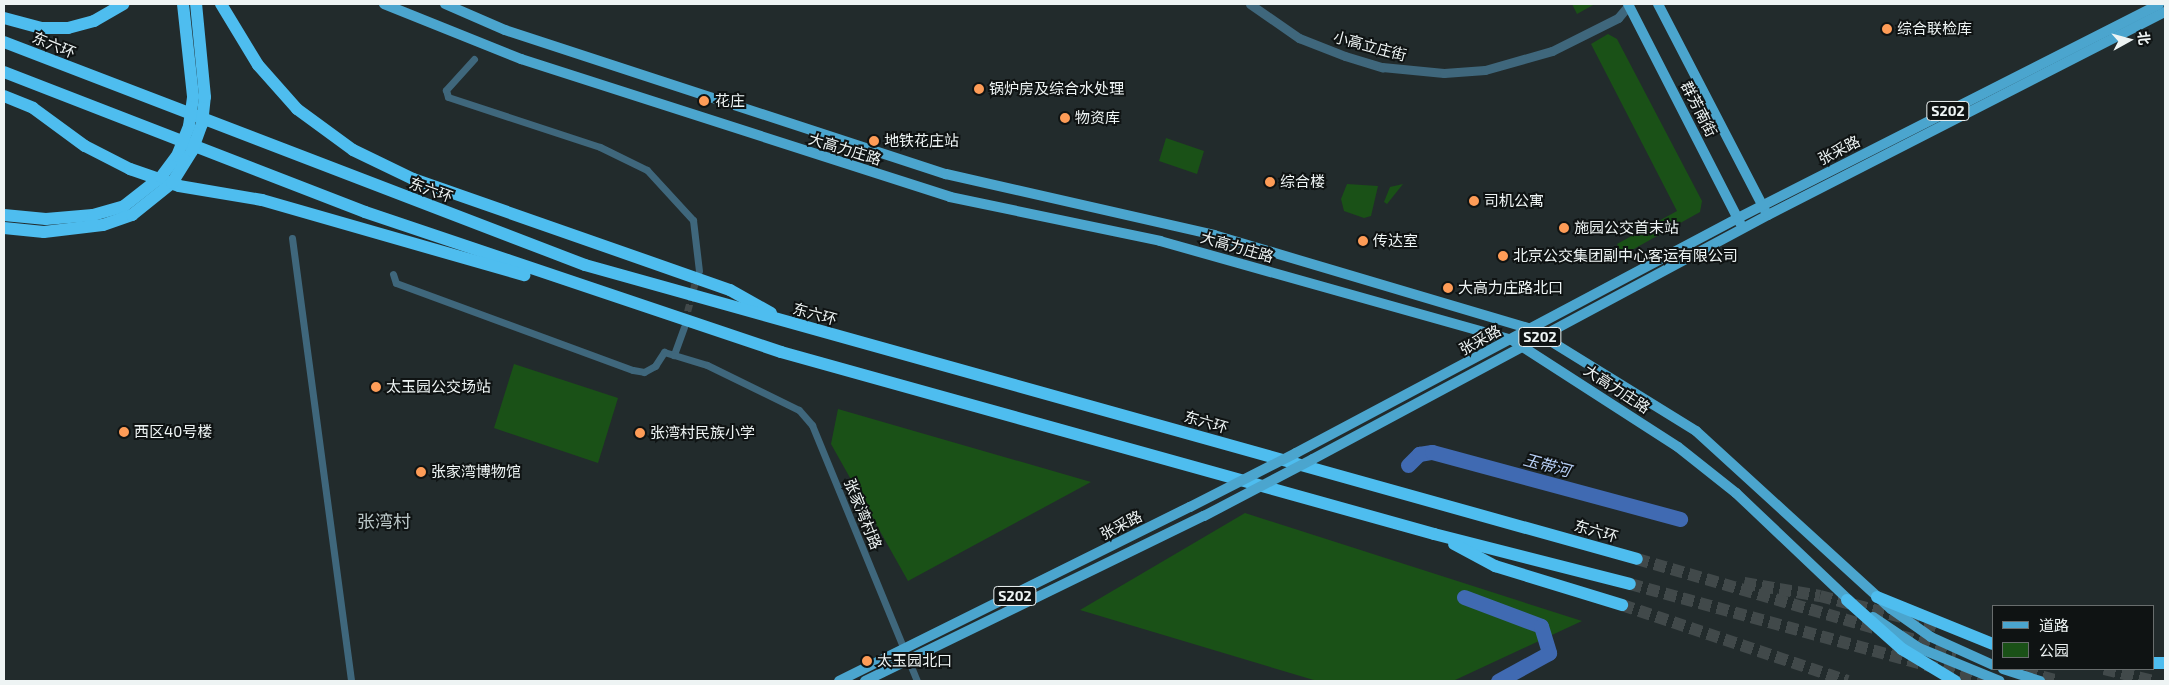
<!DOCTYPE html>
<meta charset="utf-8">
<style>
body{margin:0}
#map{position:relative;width:2169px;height:685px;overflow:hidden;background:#222b2c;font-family:"Exo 2","Noto Sans SC",sans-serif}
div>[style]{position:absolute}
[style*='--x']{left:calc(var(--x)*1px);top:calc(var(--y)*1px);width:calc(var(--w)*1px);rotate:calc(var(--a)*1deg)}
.green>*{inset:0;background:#1a5117}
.river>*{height:15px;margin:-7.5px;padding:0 7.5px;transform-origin:7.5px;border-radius:7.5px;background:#406ab2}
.minor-tunnel>*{height:7px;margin-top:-3.5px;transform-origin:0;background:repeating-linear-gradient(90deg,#41494a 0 7px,transparent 0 10.5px)}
.motorway-tunnel>*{height:12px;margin-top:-6px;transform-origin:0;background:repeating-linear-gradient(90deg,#41494a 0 12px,transparent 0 18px)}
.minor>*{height:7px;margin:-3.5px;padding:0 3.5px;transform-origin:3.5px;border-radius:3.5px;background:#3f677c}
.tertiary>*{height:9px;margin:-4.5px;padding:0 4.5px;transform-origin:4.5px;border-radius:4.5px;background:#3f677c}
.primary>*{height:10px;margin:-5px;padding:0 5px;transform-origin:5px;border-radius:5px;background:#4ba5ce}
.motorway>*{height:12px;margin:-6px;padding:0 6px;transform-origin:6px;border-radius:6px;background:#4ebdef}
.primary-bridge>*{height:10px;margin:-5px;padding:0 5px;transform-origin:5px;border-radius:5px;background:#4ba5ce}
.motorway-bridge>*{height:12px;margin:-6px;padding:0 6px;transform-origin:6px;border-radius:6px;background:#4ebdef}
.dots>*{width:14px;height:14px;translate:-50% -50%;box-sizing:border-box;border:2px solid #0f1313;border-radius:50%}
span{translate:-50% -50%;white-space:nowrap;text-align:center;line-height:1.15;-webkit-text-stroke:4px #0f1313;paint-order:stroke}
.shield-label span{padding:1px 4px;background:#0f1313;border:1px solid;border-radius:4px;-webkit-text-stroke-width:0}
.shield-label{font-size:14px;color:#eef4f4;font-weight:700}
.poi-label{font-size:15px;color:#eef4f4}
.left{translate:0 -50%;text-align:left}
.street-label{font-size:15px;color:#eef4f4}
.water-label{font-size:16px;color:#b7cff6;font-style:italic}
.quarter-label{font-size:18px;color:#b8c4c5}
.frame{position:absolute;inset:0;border:5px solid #eef4f4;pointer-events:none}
.legend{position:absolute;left:1992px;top:605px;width:162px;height:65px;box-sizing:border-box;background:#0f1313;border:1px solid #686d6d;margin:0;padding:6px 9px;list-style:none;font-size:15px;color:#eef4f4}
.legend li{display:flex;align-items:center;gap:10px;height:25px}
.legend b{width:25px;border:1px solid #686d6d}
.north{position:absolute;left:2104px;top:15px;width:50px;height:50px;-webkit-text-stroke:4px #0f1313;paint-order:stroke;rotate:83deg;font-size:14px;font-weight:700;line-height:20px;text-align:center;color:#eef4f4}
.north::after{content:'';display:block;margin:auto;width:18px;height:22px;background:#eef4f4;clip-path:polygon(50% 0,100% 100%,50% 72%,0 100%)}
</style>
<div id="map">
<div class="green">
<i style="clip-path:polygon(1572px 4px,1595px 4px,1577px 14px)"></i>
<i style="clip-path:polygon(1608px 34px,1617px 39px,1702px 201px,1700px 212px,1623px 255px,1617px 244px,1677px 211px,1591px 44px)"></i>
<i style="clip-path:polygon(1166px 138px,1204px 151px,1197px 174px,1159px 161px)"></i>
<i style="clip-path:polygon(1347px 184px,1378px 186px,1371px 216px,1364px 218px,1344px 211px,1341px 199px)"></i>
<i style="clip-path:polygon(1403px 184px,1387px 204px,1384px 202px,1390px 187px)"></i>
<i style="clip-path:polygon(514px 364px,618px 398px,598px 463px,494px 428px)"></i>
<i style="clip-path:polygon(838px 409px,1091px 482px,908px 581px,831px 444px)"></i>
<i style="clip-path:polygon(1245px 513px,1582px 621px,1453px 681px,1317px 681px,1080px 610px)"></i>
</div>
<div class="river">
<i style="--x:1408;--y:465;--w:16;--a:-45"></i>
<i style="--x:1419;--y:454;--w:13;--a:-9"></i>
<i style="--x:1432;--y:452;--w:257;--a:15.1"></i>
<i style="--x:1464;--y:597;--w:82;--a:20.6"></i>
<i style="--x:1541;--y:626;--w:28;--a:73"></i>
<i style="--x:1549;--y:653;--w:58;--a:151.2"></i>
</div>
<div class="minor-tunnel">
<i style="--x:685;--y:321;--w:47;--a:-75.1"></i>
</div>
<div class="motorway-tunnel">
<i style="--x:1637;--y:559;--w:255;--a:16.2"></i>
<i style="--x:1744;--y:583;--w:77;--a:9.7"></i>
<i style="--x:1820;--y:596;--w:121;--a:14.4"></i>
<i style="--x:1630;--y:584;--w:367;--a:15.3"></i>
<i style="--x:1622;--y:605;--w:238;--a:18.6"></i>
<i style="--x:1901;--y:636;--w:58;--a:15.9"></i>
<i style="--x:2104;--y:669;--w:50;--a:13.8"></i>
<i style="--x:2025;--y:672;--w:35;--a:15"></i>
</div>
<div class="minor">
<i style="--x:474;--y:59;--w:42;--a:132.1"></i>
<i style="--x:446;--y:90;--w:7;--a:74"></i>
<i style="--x:448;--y:97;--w:160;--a:18.2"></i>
<i style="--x:600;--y:147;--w:52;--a:26.1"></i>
<i style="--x:647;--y:170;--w:68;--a:47.4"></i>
<i style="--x:693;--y:220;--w:51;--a:83.3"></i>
<i style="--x:292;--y:238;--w:447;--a:82.4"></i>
<i style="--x:393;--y:274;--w:9;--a:72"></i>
<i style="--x:396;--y:283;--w:252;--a:20.2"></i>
<i style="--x:633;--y:370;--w:11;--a:10"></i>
<i style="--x:644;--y:372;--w:13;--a:-29"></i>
<i style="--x:655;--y:366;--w:17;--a:-57"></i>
<i style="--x:664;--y:352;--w:10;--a:17"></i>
<i style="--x:684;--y:327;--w:30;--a:110"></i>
<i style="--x:674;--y:355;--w:34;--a:17"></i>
<i style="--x:707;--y:365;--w:102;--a:26.1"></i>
<i style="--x:799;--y:410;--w:20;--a:49"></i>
<i style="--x:812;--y:425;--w:277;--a:67.7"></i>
</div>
<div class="tertiary">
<i style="--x:1250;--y:4;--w:60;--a:34.8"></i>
<i style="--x:1299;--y:38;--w:49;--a:21.4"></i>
<i style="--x:1345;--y:56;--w:39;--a:17"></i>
<i style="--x:1382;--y:67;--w:62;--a:5.5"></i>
<i style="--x:1444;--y:73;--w:41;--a:-4.2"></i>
<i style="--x:1485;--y:70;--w:70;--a:-15.8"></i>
<i style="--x:1552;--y:51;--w:74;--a:-26.6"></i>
<i style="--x:1618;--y:18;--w:17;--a:-50"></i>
</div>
<div class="primary">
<i style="--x:384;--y:4;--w:148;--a:21.9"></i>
<i style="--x:521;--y:59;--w:451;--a:17.8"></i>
<i style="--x:950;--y:197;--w:215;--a:11.8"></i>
<i style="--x:1160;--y:241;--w:366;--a:15.7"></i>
<i style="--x:1512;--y:340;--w:197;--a:32.8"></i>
<i style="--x:1678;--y:447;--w:74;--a:38.4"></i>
<i style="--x:1736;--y:493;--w:161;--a:43.5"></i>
<i style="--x:445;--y:4;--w:65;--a:23.4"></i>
<i style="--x:505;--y:30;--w:464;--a:18.1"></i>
<i style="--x:946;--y:174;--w:275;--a:12.8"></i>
<i style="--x:1214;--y:235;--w:331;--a:16.5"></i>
<i style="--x:1531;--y:329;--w:194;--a:31.7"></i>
<i style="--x:1696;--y:431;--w:264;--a:42.4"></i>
<i style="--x:1891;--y:609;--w:49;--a:35"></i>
<i style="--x:1931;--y:637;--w:68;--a:24.3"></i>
<i style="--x:1628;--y:4;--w:246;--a:62.9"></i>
<i style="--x:1658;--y:4;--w:234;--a:62.6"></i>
<i style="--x:1296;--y:453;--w:501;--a:-28"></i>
<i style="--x:1738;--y:218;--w:472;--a:-26.9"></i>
<i style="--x:1313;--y:459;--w:516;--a:-28.2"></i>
<i style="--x:1768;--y:215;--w:446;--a:-27.1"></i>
<i style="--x:1873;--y:617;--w:55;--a:34"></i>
<i style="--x:1919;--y:648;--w:87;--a:22.2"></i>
<i style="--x:2003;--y:669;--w:39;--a:18"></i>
<i style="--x:839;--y:681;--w:392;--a:-26.4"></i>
<i style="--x:865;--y:681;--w:377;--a:-26"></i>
</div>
<div class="motorway">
<i style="--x:221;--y:4;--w:71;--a:58.8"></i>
<i style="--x:258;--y:65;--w:59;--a:48.4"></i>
<i style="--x:297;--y:109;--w:69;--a:36.2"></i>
<i style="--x:353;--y:150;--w:67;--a:25.8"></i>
<i style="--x:413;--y:179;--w:336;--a:19.3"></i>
<i style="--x:730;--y:290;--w:47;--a:29.3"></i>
<i style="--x:4;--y:18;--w:38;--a:15"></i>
<i style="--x:41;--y:28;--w:27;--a:0"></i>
<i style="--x:68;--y:28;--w:27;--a:-15"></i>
<i style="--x:94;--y:21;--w:34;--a:-30"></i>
<i style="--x:4;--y:42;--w:622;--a:21"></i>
<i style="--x:585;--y:265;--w:1092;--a:15.61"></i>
<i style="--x:4;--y:72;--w:387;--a:21.2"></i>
<i style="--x:365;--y:212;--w:439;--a:18.6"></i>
<i style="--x:781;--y:352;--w:678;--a:15.57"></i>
<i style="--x:1434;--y:534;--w:202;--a:14.3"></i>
<i style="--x:4;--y:96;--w:31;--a:22"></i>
<i style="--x:33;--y:108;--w:64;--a:36.2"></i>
<i style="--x:85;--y:146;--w:51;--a:27.1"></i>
<i style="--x:130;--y:169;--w:52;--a:19.1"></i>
<i style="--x:179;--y:186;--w:84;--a:9.6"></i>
<i style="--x:262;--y:200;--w:273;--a:16"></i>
<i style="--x:1454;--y:544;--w:47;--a:28.2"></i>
<i style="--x:1495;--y:566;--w:133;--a:17.1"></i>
<i style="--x:1877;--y:597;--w:125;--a:22.1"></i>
<i style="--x:1847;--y:600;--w:74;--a:41.7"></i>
<i style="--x:1902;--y:649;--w:62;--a:31.1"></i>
<i style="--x:2153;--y:663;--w:12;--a:0"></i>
</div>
<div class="primary-bridge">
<i style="--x:1190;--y:507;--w:119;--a:-27"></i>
<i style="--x:1204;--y:516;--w:123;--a:-27.6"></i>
</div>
<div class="motorway-bridge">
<i style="--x:4;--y:215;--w:42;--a:5.4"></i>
<i style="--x:46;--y:219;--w:47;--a:-4.9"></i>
<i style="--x:93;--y:215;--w:32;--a:-16"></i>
<i style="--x:124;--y:206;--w:47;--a:-38.1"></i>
<i style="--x:161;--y:177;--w:26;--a:-53"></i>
<i style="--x:177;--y:156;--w:32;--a:-68"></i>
<i style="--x:189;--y:126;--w:30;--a:-82"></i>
<i style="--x:193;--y:96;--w:93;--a:-96.2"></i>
<i style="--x:4;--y:228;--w:40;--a:5.7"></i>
<i style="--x:44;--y:232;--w:59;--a:-6.8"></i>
<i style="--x:103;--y:225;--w:31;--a:-19"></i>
<i style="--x:132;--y:215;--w:51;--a:-38.7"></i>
<i style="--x:172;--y:183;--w:38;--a:-58"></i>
<i style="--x:192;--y:151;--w:29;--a:-70"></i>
<i style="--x:202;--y:124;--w:27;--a:-84"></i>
<i style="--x:205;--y:97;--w:93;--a:-95.5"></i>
</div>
<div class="dots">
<i style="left:1887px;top:29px;background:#fe9c57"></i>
<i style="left:979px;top:89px;background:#fe9c57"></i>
<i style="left:704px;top:101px;background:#fe9c57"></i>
<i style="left:1065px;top:118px;background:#fe9c57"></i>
<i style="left:874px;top:141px;background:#fe9c57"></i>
<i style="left:1270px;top:182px;background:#fe9c57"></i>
<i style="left:1474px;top:201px;background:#fe9c57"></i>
<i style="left:1564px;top:228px;background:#fe9c57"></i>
<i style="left:1363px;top:241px;background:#fe9c57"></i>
<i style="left:1503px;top:256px;background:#fe9c57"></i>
<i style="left:1448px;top:288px;background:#fe9c57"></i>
<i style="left:376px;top:387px;background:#fe9c57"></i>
<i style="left:124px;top:432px;background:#fe9c57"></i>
<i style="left:640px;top:433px;background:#fe9c57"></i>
<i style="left:421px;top:472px;background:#fe9c57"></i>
<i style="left:867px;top:661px;background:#fe9c57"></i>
</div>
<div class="shield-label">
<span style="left:1948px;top:111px">S202</span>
<span style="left:1540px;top:337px">S202</span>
<span style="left:1015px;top:596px">S202</span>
</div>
<div class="poi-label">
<span class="left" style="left:1897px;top:29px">综合联检库</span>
<span class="left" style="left:989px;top:89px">锅炉房及综合水处理</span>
<span class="left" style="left:715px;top:101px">花庄</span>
<span class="left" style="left:1075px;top:118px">物资库</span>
<span class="left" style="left:884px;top:141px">地铁花庄站</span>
<span class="left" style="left:1280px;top:182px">综合楼</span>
<span class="left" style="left:1484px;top:201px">司机公寓</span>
<span class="left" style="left:1574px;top:228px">施园公交首末站</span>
<span class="left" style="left:1373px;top:241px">传达室</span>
<span class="left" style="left:1513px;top:256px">北京公交集团副中心客运有限公司</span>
<span class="left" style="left:1458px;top:288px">大高力庄路北口</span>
<span class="left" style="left:386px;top:387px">太玉园公交场站</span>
<span class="left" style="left:134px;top:432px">西区40号楼</span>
<span class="left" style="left:650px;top:433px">张湾村民族小学</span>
<span class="left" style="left:431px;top:472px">张家湾博物馆</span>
<span class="left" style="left:877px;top:661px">太玉园北口</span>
</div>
<div class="street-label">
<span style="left:54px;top:45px;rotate:22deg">东六环</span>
<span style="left:1370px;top:46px;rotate:15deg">小高立庄街</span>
<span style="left:1699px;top:109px;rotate:63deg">群芳南街</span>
<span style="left:845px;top:149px;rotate:17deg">大高力庄路</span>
<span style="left:1839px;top:150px;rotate:-27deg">张采路</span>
<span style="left:431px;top:190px;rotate:20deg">东六环</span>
<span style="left:1237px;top:247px;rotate:16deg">大高力庄路</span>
<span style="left:815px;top:314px;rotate:15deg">东六环</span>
<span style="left:1480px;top:340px;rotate:-29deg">张采路</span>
<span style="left:1617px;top:389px;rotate:33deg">大高力庄路</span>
<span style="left:1206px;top:422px;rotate:16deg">东六环</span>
<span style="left:863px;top:514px;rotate:68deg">张家湾村路</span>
<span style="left:1121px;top:525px;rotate:-27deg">张采路</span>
<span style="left:1596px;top:531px;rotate:16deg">东六环</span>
</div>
<div class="water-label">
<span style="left:1547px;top:465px;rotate:15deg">玉带河</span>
</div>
<div class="quarter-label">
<span style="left:384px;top:521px">张湾村</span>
</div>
<div class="frame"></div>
<ul class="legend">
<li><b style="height:6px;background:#4ba5ce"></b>道路</li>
<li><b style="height:14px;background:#1a5117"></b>公园</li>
</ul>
<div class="north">北</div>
</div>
